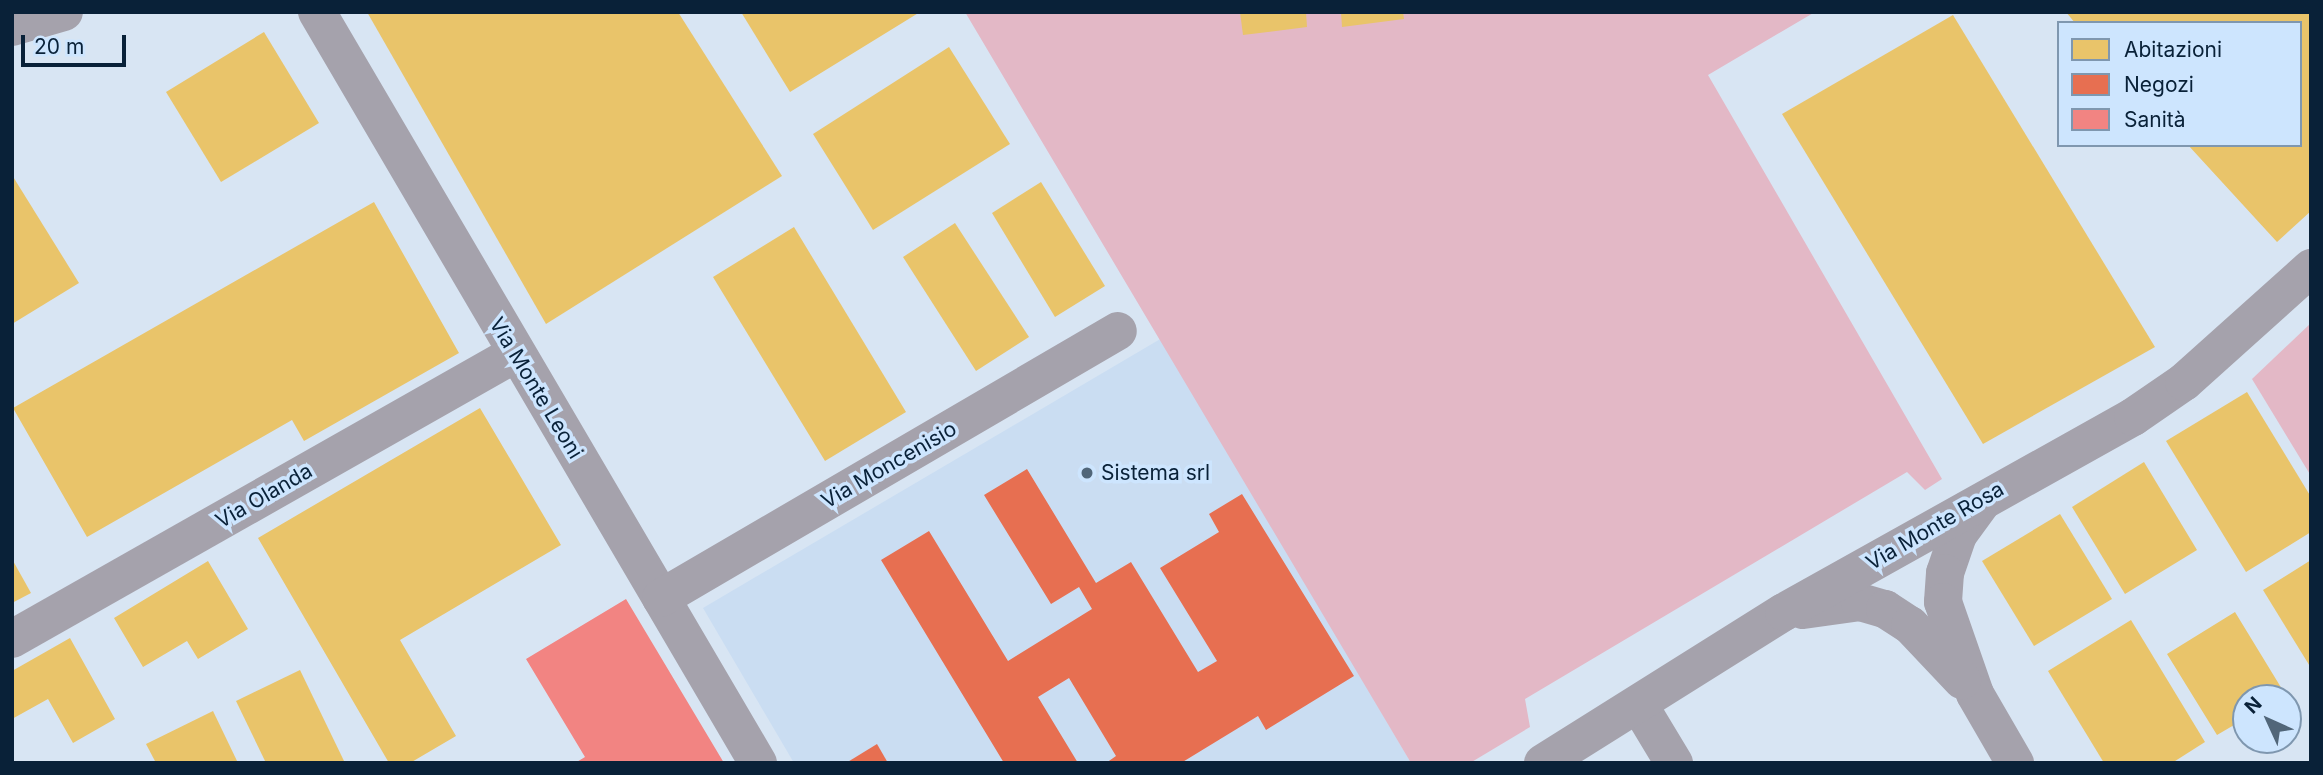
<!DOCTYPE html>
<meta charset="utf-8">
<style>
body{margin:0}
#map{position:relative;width:2323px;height:775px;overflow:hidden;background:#d8e5f3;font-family:Inter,sans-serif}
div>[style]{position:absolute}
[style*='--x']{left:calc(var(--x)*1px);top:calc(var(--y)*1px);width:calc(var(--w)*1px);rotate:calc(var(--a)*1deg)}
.built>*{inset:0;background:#caddf2}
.green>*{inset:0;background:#e3b8c6}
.homes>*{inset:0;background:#e9c46a}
.shops>*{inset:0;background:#e76f51}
.health>*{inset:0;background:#f28482}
.minor>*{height:38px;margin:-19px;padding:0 19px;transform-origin:19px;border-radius:19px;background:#a5a2ac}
.tertiary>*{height:38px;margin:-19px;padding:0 19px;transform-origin:19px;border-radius:19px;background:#a5a2ac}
.dots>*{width:19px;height:19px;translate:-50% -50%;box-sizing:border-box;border:4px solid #cde5fe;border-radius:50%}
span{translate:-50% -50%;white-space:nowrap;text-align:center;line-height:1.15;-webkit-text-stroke:7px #cde5fe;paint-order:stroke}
.street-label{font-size:21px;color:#092138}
.poi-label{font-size:21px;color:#092138}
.left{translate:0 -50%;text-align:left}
.frame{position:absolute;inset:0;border:14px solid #092138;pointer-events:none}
.legend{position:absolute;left:2057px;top:21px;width:245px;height:126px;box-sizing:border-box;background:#cde5fe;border:2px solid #7f97af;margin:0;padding:9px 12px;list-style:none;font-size:21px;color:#092138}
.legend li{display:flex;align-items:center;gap:14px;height:35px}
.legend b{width:35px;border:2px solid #7f97af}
.north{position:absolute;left:2232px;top:684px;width:70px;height:70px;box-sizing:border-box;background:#cde5fe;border:2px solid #7f97af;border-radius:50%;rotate:315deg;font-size:19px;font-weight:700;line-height:28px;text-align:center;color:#092138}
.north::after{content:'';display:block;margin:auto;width:24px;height:32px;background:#516679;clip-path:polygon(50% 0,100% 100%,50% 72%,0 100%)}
.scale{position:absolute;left:21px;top:35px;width:105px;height:32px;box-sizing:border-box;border:4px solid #092138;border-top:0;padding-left:9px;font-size:21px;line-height:24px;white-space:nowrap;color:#092138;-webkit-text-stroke:5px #cde5fe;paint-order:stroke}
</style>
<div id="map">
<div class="built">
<i style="clip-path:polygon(1162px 338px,1411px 763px,794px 763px,703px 608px)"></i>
</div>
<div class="green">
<i style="clip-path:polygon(965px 12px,1815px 12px,1708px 75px,1942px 479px,1925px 490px,1907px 472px,1525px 699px,1530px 727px,1470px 763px,1411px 763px)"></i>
<i style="clip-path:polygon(2311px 323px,2311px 476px,2252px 379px)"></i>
</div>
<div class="homes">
<i style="clip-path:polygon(367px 12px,678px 12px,782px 176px,546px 324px)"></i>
<i style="clip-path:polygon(741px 12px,920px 12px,790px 92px)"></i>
<i style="clip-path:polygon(1240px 12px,1306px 12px,1307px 27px,1243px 35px)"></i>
<i style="clip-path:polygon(1341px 12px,1403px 12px,1404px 19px,1342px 27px)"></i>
<i style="clip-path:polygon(2066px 12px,2311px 12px,2311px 211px,2277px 242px,2188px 145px,2300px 145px,2300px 23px,2075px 23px)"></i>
<i style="clip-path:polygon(1953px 15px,2155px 347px,1983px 444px,1782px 114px)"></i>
<i style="clip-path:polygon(264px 32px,319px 123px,221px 182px,166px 92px)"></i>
<i style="clip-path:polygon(949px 47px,1010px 144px,873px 230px,813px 134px)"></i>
<i style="clip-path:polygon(12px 175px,79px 283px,12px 324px)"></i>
<i style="clip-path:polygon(1041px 182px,1105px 286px,1055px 317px,992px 213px)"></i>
<i style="clip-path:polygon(374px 202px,459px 353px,304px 441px,292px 420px,87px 537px,13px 408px)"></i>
<i style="clip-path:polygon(955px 223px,1029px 337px,976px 371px,903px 257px)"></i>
<i style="clip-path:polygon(794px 227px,906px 412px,825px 461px,713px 277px)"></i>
<i style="clip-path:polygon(2247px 392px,2311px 497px,2311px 532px,2246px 572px,2166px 441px)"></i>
<i style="clip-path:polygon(480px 408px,561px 545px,400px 640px,456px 736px,410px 763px,389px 763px,258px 538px)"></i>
<i style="clip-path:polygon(2144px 462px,2197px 550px,2125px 594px,2072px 507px)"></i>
<i style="clip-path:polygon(2060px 514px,2112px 599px,2034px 646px,1982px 561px)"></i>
<i style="clip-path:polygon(12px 559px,31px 593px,12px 603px)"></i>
<i style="clip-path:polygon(2311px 560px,2311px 668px,2263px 590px)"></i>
<i style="clip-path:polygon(208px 561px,248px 629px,198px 659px,187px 641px,143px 667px,114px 618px)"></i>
<i style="clip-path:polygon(2235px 612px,2285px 694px,2278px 698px,2246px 698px,2246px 718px,2217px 735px,2167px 654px)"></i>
<i style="clip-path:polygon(2131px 620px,2205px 742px,2172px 763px,2104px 763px,2048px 671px)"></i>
<i style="clip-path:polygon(70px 638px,115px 719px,73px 743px,48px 699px,12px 719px,12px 671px)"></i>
<i style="clip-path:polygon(300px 670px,345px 763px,266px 763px,236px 701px)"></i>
<i style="clip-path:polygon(213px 711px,238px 763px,156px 763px,146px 744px)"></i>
</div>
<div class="shops">
<i style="clip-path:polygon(1027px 469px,1096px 583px,1131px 562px,1198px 672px,1217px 661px,1160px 568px,1219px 532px,1209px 514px,1242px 494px,1354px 676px,1266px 730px,1258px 716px,1181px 763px,1106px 763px,1116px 756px,1069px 678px,1038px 697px,1078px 763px,1004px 763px,881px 560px,929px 531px,1008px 661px,1092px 609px,1079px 587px,1051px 604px,984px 495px)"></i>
<i style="clip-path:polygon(877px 744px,888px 763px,846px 763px)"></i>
</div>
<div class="health">
<i style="clip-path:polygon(626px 599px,724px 763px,575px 763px,585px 757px,526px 659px)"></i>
</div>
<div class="minor">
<i style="--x:317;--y:12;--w:871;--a:59.58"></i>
<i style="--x:1982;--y:502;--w:41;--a:126"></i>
<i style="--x:1958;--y:535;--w:40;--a:108.9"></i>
<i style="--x:1945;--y:573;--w:29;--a:94"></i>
<i style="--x:1943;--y:602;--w:97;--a:70.8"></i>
<i style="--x:1975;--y:694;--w:80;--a:59.9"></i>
<i style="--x:661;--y:598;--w:529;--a:-30.3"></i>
<i style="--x:1803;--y:610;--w:58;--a:-8"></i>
<i style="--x:1860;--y:602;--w:26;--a:16"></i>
<i style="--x:1885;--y:609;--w:30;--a:33"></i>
<i style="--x:1910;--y:625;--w:76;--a:46.6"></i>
<i style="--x:12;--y:639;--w:578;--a:-29.54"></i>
<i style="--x:1639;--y:705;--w:68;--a:58.9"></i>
<i style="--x:1543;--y:763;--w:284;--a:-32.1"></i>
<i style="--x:1784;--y:612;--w:400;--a:-29.2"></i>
<i style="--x:2133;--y:417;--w:62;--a:-34.5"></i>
<i style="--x:2184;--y:382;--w:171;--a:-41.9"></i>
</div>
<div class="tertiary">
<i style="--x:12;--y:27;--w:54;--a:-16.1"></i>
</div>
<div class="dots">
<i style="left:1087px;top:473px;background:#516679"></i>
</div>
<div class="street-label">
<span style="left:536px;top:388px;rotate:59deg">Via Monte Leoni</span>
<span style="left:889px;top:465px;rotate:-30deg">Via Moncenisio</span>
<span style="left:264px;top:496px;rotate:-30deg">Via Olanda</span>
<span style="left:1935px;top:526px;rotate:-30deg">Via Monte Rosa</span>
</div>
<div class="poi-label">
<span class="left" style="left:1101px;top:473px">Sistema srl</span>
</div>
<div class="frame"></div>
<ul class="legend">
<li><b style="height:19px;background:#e9c46a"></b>Abitazioni</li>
<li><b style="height:19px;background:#e76f51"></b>Negozi</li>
<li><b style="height:19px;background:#f28482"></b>Sanità</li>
</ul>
<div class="north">N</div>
<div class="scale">20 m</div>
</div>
